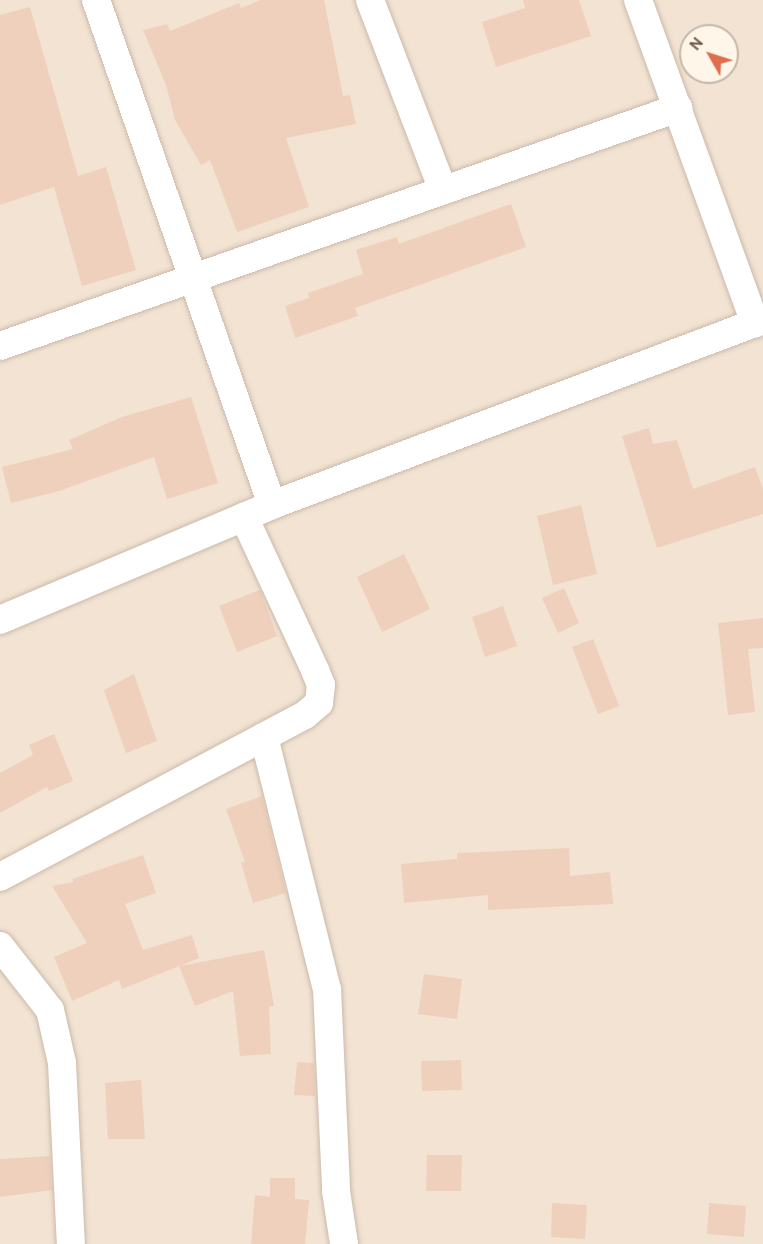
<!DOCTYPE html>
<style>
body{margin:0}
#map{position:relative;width:763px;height:1244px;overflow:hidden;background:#fbf1e3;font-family:Cabin,sans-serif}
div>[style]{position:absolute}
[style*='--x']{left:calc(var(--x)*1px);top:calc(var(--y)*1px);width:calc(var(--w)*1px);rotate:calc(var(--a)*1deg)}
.residential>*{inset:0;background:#f2e3d2}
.building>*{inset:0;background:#efd0bc}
.roads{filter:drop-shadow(0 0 2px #cbb9aa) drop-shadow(0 0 2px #cbb9aa)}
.minor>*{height:28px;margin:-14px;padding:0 14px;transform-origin:14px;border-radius:14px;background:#fff}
span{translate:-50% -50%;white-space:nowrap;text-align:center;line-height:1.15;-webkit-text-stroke:6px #fef6e9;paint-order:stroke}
.north{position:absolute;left:679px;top:24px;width:60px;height:60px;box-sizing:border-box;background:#fef6e9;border:2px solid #c6b7a9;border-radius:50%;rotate:309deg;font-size:16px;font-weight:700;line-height:24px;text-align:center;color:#71584a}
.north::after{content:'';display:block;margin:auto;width:21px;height:27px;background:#df6e4e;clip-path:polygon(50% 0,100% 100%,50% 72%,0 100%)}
</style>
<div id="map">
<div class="residential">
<i style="clip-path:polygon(evenodd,0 0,763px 0,763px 1244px,0 1244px,0 0,691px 36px,727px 36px,727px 72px,691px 72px,691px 36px)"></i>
</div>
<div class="building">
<i style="clip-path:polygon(261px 0,324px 0,343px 96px,350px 95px,356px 124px,286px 138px,309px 207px,237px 232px,210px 160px,201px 165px,175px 120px,166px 85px,143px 30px,167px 24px,170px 31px,239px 3px,241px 8px)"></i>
<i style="clip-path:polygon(523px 0,579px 0,591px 36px,496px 67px,482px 22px,525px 8px)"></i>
<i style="clip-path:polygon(30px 7px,78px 176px,106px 167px,136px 270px,82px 286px,54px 187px,0 205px,0 15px)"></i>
<i style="clip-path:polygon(511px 204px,526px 247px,355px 308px,358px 316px,295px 338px,285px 306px,309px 298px,308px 293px,363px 274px,356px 250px,397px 237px,399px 244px)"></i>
<i style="clip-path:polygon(191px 397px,218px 483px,167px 499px,154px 457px,59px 491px,11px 503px,2px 467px,73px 449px,69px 440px,122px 417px)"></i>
<i style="clip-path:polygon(649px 428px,653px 444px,677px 440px,693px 489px,755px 467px,763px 489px,763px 514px,657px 548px,622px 436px)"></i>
<i style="clip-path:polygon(581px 505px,597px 574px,553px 585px,537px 516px)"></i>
<i style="clip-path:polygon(404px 554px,430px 609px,382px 632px,357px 577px)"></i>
<i style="clip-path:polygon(564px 588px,579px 623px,558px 633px,542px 598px)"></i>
<i style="clip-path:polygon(260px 590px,277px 636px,237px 652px,219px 606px)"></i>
<i style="clip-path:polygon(503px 606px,517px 646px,485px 657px,472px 617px)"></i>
<i style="clip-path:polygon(763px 618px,763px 648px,748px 649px,755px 712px,728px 715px,718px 623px)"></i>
<i style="clip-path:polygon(593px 639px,619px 706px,598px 714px,572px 647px)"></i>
<i style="clip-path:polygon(134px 674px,157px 741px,126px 753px,104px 690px)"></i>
<i style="clip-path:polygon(54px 734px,73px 781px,49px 791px,47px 787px,0 813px,0 773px,33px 755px,29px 745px)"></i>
<i style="clip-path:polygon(262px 796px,286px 893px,253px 903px,241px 863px,245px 862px,226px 809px)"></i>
<i style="clip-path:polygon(569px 848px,570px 876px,610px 872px,613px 904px,488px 910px,488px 895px,404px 903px,401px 864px,457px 859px,457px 853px)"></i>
<i style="clip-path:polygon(143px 855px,156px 893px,125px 904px,143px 950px,192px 935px,199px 958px,180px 966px,264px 950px,274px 1006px,269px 1007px,271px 1054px,240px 1056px,233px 991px,195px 1006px,179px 966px,122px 989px,119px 980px,72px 1001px,54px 957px,87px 943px,52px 886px,74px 882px,72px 879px)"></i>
<i style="clip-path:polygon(424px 974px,462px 979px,457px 1019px,418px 1014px)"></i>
<i style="clip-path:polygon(461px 1060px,462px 1090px,422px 1091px,421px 1061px)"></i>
<i style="clip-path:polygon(297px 1062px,314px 1063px,315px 1096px,294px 1095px)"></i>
<i style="clip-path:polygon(141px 1080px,145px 1139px,108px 1139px,105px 1083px)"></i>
<i style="clip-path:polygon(427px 1155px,462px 1155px,461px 1191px,426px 1191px)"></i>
<i style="clip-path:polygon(50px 1156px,52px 1190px,0 1197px,0 1159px)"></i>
<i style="clip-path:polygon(270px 1178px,295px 1178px,295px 1199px,309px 1200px,305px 1244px,251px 1244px,255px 1195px,270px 1197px)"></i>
<i style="clip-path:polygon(552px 1203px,587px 1205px,585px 1239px,551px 1237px)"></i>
<i style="clip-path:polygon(709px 1203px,746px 1206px,744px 1237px,707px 1234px)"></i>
</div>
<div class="roads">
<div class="minor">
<i style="--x:96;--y:0;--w:535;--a:70.79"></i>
<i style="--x:370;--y:0;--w:204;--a:69"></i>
<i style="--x:638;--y:0;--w:344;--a:70.1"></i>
<i style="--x:0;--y:346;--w:719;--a:-19.34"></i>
<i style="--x:0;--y:620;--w:295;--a:-22.9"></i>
<i style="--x:272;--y:505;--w:525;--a:-20.65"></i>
<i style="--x:264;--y:737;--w:260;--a:76"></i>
<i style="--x:327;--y:989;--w:202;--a:87.4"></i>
<i style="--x:336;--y:1191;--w:54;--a:81.4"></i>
<i style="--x:0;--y:877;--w:345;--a:-28"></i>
<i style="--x:305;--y:715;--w:18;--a:-41"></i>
<i style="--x:319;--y:703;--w:18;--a:-84"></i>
<i style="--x:321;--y:685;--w:16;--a:-112"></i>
<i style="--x:315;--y:670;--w:169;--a:-114.9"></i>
<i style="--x:0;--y:946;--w:81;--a:52"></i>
<i style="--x:50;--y:1010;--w:54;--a:77.2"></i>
<i style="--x:62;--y:1063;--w:181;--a:87.2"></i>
</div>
</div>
<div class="north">N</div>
</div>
